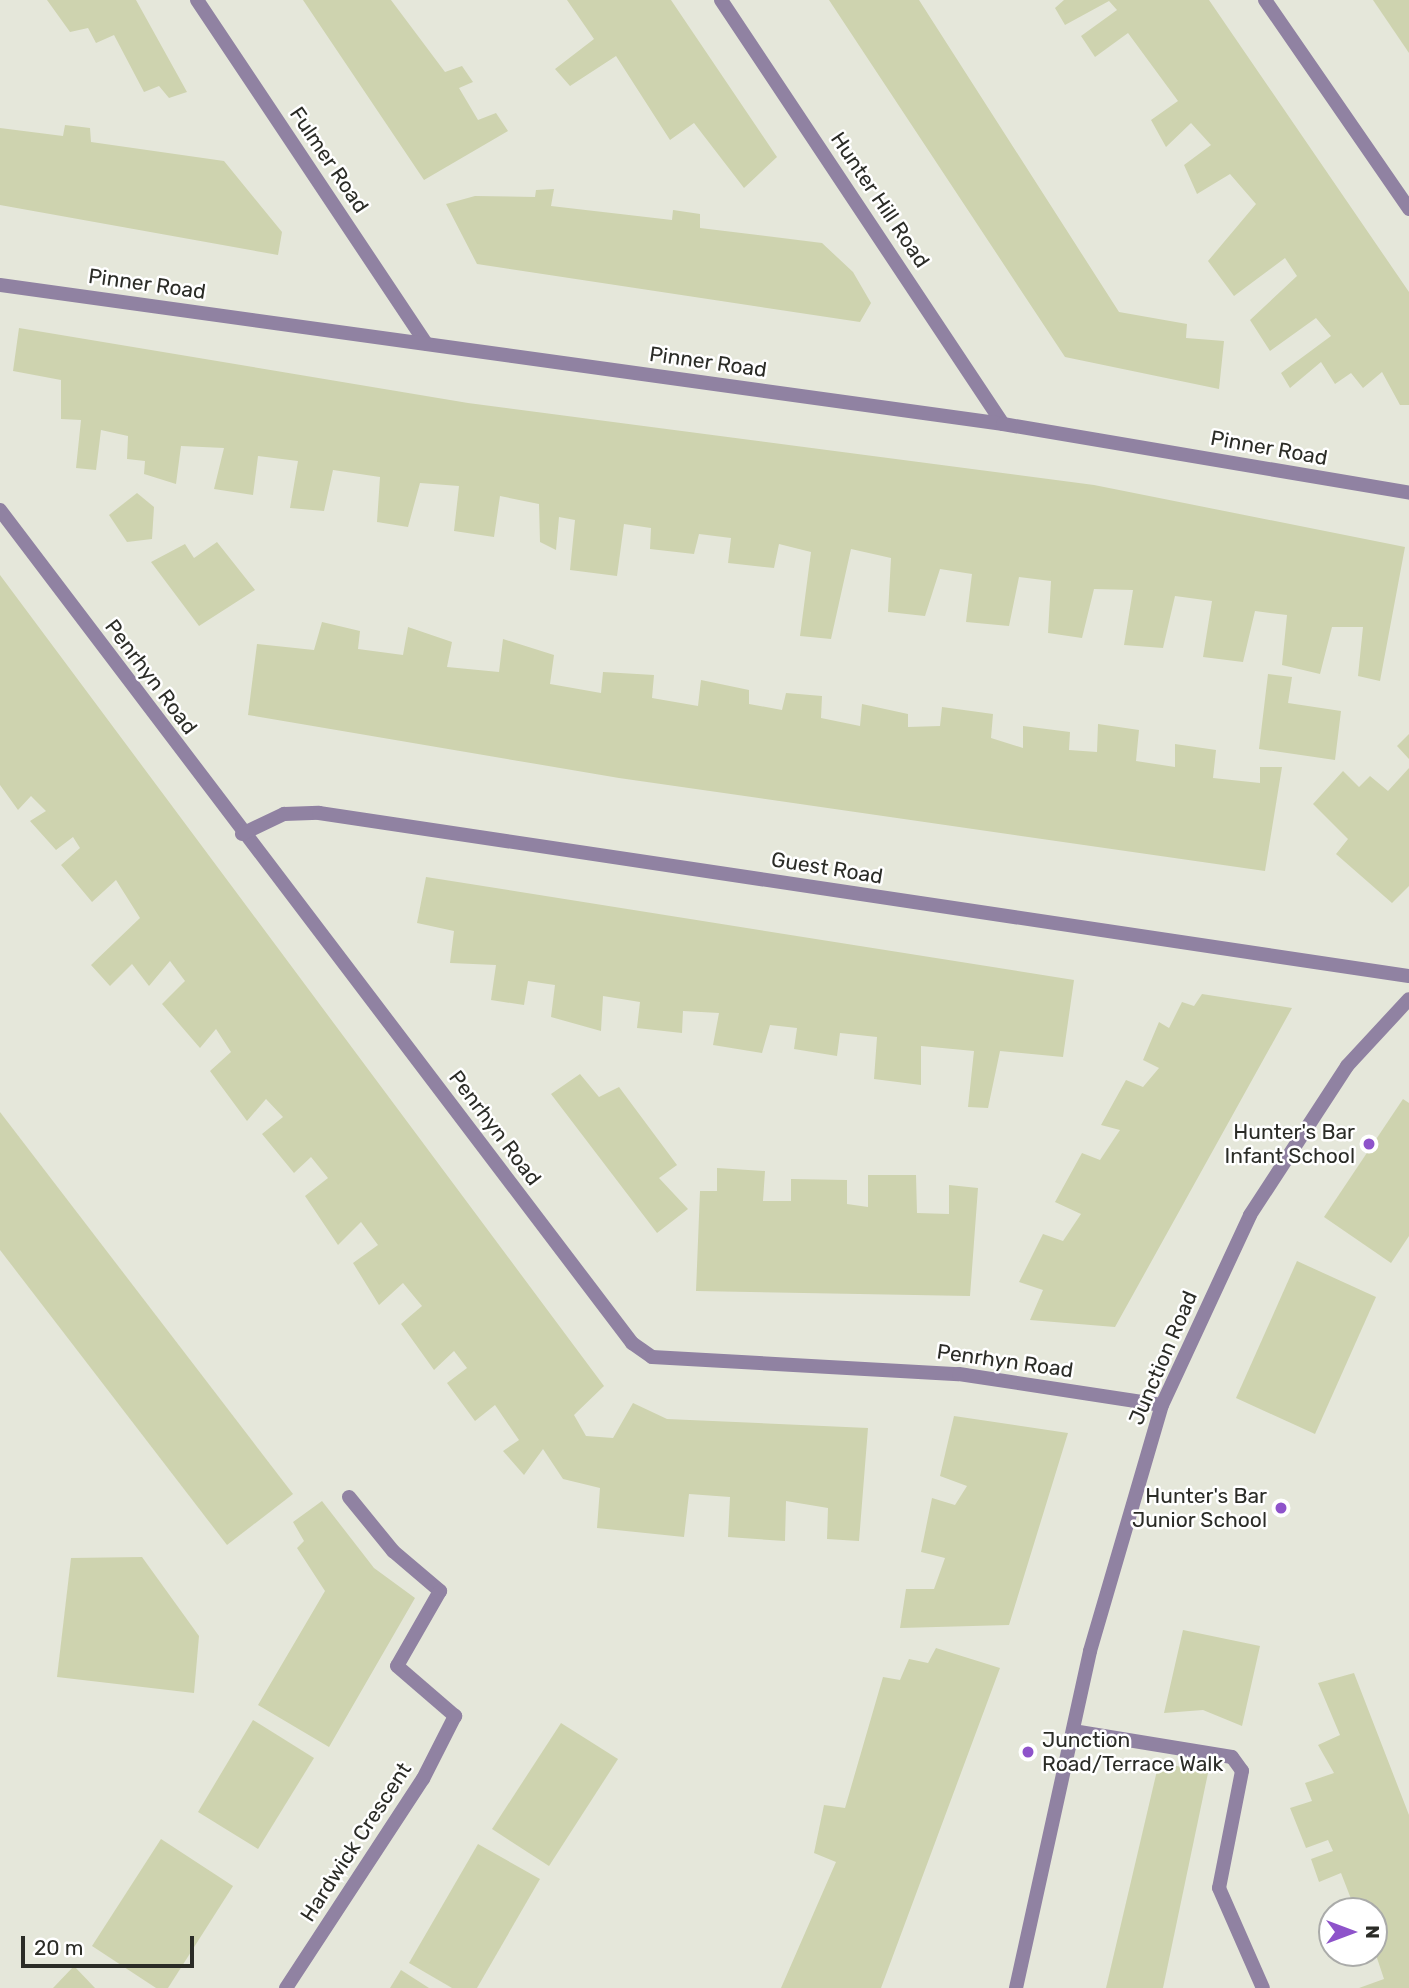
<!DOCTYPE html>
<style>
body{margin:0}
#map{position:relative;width:1409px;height:1988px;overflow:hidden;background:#e5e7da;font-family:Rubik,sans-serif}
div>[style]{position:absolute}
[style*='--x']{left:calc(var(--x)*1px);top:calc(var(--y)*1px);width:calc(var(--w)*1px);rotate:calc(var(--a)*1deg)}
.building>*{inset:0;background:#ced3af}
.service>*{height:14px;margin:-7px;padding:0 7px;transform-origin:7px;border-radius:7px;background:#9082a2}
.minor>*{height:14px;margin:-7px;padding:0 7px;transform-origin:7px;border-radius:7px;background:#9082a2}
.tertiary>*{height:14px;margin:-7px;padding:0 7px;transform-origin:7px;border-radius:7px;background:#9082a2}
.dots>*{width:19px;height:19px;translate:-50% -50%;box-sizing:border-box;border:4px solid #fff;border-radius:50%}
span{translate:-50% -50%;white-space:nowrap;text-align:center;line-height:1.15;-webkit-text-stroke:5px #fff;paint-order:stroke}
.street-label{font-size:21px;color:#2b2c27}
.poi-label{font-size:21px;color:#2b2c27}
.right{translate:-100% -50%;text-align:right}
.left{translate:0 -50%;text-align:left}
.north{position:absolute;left:1318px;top:1897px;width:70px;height:70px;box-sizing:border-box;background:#fff;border:2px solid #aaaba9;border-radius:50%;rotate:90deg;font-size:19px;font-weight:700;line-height:28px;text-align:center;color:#2b2c27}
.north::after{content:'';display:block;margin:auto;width:24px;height:32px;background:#8e53ca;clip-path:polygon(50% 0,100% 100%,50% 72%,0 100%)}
.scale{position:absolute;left:21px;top:1936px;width:173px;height:32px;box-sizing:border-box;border:4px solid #2b2c27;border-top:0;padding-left:9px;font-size:21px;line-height:24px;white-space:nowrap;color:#2b2c27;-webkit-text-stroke:5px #fff;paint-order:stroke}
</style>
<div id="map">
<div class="building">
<i style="clip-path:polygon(47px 0,136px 0,187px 92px,169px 98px,159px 86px,144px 92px,114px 35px,96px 43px,88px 28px,70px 32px)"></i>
<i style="clip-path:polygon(303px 0,391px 0,445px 72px,462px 66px,473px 82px,459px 88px,478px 120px,496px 113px,508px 131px,424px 180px)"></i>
<i style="clip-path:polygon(567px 0,671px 0,777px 157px,744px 188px,694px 123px,670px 140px,616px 56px,570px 86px,555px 69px,594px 39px)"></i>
<i style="clip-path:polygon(829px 0,919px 0,1119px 312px,1187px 324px,1186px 338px,1224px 341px,1219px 389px,1065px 357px)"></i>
<i style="clip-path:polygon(1064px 0,1209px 0,1409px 292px,1409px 405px,1400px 405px,1382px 372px,1363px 388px,1351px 373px,1335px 384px,1321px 362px,1290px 388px,1281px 373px,1331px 336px,1316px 318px,1270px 351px,1250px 320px,1297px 276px,1285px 258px,1234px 296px,1208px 261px,1256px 204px,1230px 174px,1197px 194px,1184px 165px,1211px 145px,1191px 123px,1166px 147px,1151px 120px,1178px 101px,1128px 33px,1095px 57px,1081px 36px,1117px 10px,1109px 1px,1065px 25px,1055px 8px)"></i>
<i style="clip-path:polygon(1373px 0,1409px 0,1409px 53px)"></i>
<i style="clip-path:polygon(65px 125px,90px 128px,91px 142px,224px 161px,282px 232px,278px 255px,0 205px,0 128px,63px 136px)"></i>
<i style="clip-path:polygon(554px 189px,551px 206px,672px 220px,673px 210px,700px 214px,700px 228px,822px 243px,853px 272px,871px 303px,860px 322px,477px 264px,446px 204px,475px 196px,535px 197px,536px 190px)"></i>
<i style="clip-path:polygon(19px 328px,468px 403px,1094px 485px,1405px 547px,1380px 681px,1358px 676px,1363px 627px,1332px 627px,1320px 674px,1282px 665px,1287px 615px,1255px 611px,1243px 662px,1203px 657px,1212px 601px,1175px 596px,1163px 648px,1124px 645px,1133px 590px,1094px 589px,1082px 638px,1048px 633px,1051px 581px,1019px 577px,1009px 626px,966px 622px,972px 574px,940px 569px,925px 616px,888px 612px,891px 558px,851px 549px,831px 639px,800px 636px,811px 552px,779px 544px,774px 568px,728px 563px,731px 538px,699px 534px,694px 554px,650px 549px,651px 528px,624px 524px,617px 576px,570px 570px,575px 520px,559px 517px,556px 550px,540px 542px,539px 504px,500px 496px,494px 537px,454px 531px,459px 486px,420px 483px,408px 527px,377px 522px,380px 477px,333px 470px,324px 511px,290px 508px,298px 461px,258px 456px,253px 495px,214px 489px,224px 448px,181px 446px,176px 484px,144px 474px,145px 461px,127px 459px,128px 436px,101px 430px,96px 470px,76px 468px,81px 420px,61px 419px,61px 380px,13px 371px)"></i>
<i style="clip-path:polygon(137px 493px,154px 507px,152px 539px,127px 542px,109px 515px)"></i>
<i style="clip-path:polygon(217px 542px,255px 590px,199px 626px,151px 562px,185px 544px,194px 558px)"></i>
<i style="clip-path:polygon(0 575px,604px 1386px,574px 1415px,586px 1436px,613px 1438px,633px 1403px,667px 1419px,868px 1428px,859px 1541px,827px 1539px,828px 1508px,786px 1501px,785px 1541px,728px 1537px,730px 1497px,689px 1494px,684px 1537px,597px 1528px,600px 1488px,563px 1479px,543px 1449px,524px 1475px,503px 1451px,519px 1440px,495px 1405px,475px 1421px,447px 1383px,467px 1368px,454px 1351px,434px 1370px,401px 1324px,422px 1306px,403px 1283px,379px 1305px,353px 1263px,378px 1245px,361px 1222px,338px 1245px,305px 1196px,328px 1178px,311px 1157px,294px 1173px,262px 1134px,283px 1117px,266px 1099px,247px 1121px,210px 1071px,231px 1052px,216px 1029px,200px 1048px,162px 1004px,185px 981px,170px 961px,149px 986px,132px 964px,110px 986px,91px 965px,140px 918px,116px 880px,92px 902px,61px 865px,80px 848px,73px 837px,56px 850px,30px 821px,46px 811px,31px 796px,18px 810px,0 785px)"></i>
<i style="clip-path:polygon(322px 622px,360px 631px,358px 649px,403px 655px,408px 627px,452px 642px,447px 667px,499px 672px,503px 639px,554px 655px,550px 684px,601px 693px,603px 672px,654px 675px,652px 698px,698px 706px,701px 680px,749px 690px,749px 704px,782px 710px,786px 693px,822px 696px,821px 718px,860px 726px,862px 704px,908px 714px,908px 727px,940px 726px,942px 707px,993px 714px,991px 738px,1023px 748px,1023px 726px,1070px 732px,1069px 750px,1097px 752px,1098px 724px,1139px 730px,1136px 761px,1175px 767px,1175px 744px,1216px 750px,1213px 778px,1260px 783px,1260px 767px,1282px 767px,1265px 871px,619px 778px,248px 715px,257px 644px,314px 650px)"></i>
<i style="clip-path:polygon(1268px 674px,1292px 677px,1288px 703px,1341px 711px,1335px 760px,1259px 749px)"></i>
<i style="clip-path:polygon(1409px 734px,1409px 759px,1397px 746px)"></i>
<i style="clip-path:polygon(1409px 768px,1409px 886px,1392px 903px,1336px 854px,1348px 839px,1313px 804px,1343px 771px,1359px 787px,1370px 776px,1388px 791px)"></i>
<i style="clip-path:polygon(426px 877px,1074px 980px,1063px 1057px,1000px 1051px,988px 1108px,968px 1107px,974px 1051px,921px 1046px,921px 1085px,874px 1079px,877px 1037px,840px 1033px,837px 1056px,794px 1049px,797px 1028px,770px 1025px,762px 1053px,713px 1045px,719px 1013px,683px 1011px,682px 1033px,637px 1028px,640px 1002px,603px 996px,601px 1031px,551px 1017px,555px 985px,528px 981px,524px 1005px,491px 1000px,496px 965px,450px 963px,454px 931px,417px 923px)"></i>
<i style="clip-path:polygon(1202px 994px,1292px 1008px,1115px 1327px,1030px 1320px,1043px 1290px,1019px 1282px,1043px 1234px,1063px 1241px,1081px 1214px,1055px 1202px,1082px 1153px,1100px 1160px,1120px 1130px,1101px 1125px,1126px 1080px,1143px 1087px,1159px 1068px,1143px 1060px,1159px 1022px,1169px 1028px,1182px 1002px,1194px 1006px)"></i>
<i style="clip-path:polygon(580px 1074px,599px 1097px,619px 1087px,677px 1165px,659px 1178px,688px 1209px,657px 1233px,551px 1094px)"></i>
<i style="clip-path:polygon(1403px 1099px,1409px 1103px,1409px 1236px,1391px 1263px,1324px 1217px)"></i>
<i style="clip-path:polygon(0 1112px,293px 1494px,227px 1545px,0 1250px)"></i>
<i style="clip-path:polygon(717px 1168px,765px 1171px,763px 1201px,791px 1201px,791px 1179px,847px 1180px,847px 1204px,868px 1207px,868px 1175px,916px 1175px,917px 1213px,949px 1214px,949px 1185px,978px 1188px,970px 1296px,696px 1291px,700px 1191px,717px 1191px)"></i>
<i style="clip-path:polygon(1297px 1261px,1376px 1297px,1315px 1434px,1236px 1398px)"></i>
<i style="clip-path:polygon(954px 1416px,1068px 1433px,1009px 1625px,900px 1628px,906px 1589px,934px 1589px,945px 1558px,921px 1552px,932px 1498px,955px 1505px,967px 1486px,940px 1476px)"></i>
<i style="clip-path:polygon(322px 1501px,374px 1568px,415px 1598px,329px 1747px,258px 1705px,325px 1591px,297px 1548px,304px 1541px,293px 1522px)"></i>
<i style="clip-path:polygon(142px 1557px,199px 1636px,194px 1693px,57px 1677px,71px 1558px)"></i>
<i style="clip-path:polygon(1183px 1630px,1260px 1646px,1242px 1726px,1203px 1710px,1164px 1713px)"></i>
<i style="clip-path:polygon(936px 1648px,1000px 1668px,881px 1988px,781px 1988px,836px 1862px,814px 1853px,824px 1805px,845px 1808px,883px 1677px,900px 1680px,909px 1659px,928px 1663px)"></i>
<i style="clip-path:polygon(1354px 1673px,1409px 1815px,1409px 1988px,1359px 1988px,1384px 1979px,1374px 1949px,1374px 1911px,1332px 1911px,1332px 1932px,1324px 1912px,1353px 1904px,1341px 1873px,1319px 1882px,1311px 1859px,1333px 1851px,1328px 1840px,1306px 1848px,1290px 1808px,1312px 1801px,1305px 1783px,1334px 1773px,1318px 1745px,1340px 1735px,1318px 1683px)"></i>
<i style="clip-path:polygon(253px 1720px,314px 1758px,258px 1849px,198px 1812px)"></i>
<i style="clip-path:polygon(561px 1723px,618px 1759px,549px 1866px,492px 1829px)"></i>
<i style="clip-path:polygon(1159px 1762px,1208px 1773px,1163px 1988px,1106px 1988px)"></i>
<i style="clip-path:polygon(161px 1839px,233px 1886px,168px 1988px,156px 1988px,92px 1946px)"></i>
<i style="clip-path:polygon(478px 1844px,540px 1879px,477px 1988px,452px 1988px,409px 1963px)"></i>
<i style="clip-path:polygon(74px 1966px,95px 1988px,53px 1988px)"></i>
<i style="clip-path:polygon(401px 1970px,429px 1988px,390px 1988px)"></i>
</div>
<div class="service">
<i style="--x:349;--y:1497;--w:70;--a:50.8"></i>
<i style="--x:393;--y:1551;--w:62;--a:40.4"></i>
<i style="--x:440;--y:1591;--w:86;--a:119.8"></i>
<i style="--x:397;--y:1666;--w:77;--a:40.8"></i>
<i style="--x:1073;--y:1731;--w:161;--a:9.3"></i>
<i style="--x:1232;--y:1757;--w:17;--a:54"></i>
<i style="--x:1242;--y:1771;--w:119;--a:101.1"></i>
<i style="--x:1219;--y:1888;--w:109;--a:66.3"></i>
</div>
<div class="minor">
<i style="--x:197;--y:0;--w:413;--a:56.3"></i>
<i style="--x:721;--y:0;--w:509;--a:56.37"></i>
<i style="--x:1265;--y:0;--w:254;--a:55.4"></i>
<i style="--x:0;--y:285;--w:1013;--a:7.89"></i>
<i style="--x:1003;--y:424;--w:412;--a:9.6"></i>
<i style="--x:0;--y:510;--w:1046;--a:52.81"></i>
<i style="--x:632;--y:1343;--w:24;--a:35"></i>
<i style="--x:652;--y:1357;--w:307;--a:3.2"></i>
<i style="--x:959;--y:1374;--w:205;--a:8.7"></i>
<i style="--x:242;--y:834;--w:47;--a:-25.5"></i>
<i style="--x:284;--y:814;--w:35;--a:-2"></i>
<i style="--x:319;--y:813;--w:1102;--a:8.51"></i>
<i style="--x:286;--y:1988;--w:250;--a:-56.8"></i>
<i style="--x:423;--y:1779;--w:71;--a:-63.1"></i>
</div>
<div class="tertiary">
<i style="--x:1016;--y:1988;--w:345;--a:-77.6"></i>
<i style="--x:1090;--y:1651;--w:256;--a:-73.7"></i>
<i style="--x:1162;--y:1405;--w:209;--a:-65.1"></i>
<i style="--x:1250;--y:1215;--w:178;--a:-56.9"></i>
<i style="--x:1347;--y:1066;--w:91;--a:-47.2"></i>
</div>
<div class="dots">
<i style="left:1369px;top:1144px;background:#8e53ca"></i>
<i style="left:1281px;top:1508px;background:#8e53ca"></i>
<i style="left:1028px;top:1752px;background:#8e53ca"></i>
</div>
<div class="street-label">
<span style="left:329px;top:160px;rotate:56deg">Fulmer Road</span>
<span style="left:880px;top:200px;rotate:56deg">Hunter Hill Road</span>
<span style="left:147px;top:284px;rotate:8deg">Pinner Road</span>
<span style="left:708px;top:362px;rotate:8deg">Pinner Road</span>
<span style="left:1269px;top:448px;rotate:10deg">Pinner Road</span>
<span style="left:151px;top:677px;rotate:53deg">Penrhyn Road</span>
<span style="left:827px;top:868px;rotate:9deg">Guest Road</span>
<span style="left:495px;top:1128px;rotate:53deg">Penrhyn Road</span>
<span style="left:1163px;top:1358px;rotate:-67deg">Junction Road</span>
<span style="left:1005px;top:1361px;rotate:8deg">Penrhyn Road</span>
<span style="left:356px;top:1842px;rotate:-57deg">Hardwick Crescent</span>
</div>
<div class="poi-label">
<span class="right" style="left:1355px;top:1144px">Hunter's Bar<br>Infant School</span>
<span class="right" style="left:1267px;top:1508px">Hunter's Bar<br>Junior School</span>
<span class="left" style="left:1042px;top:1752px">Junction<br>Road/Terrace Walk</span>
</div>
<div class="north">N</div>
<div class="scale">20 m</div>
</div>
